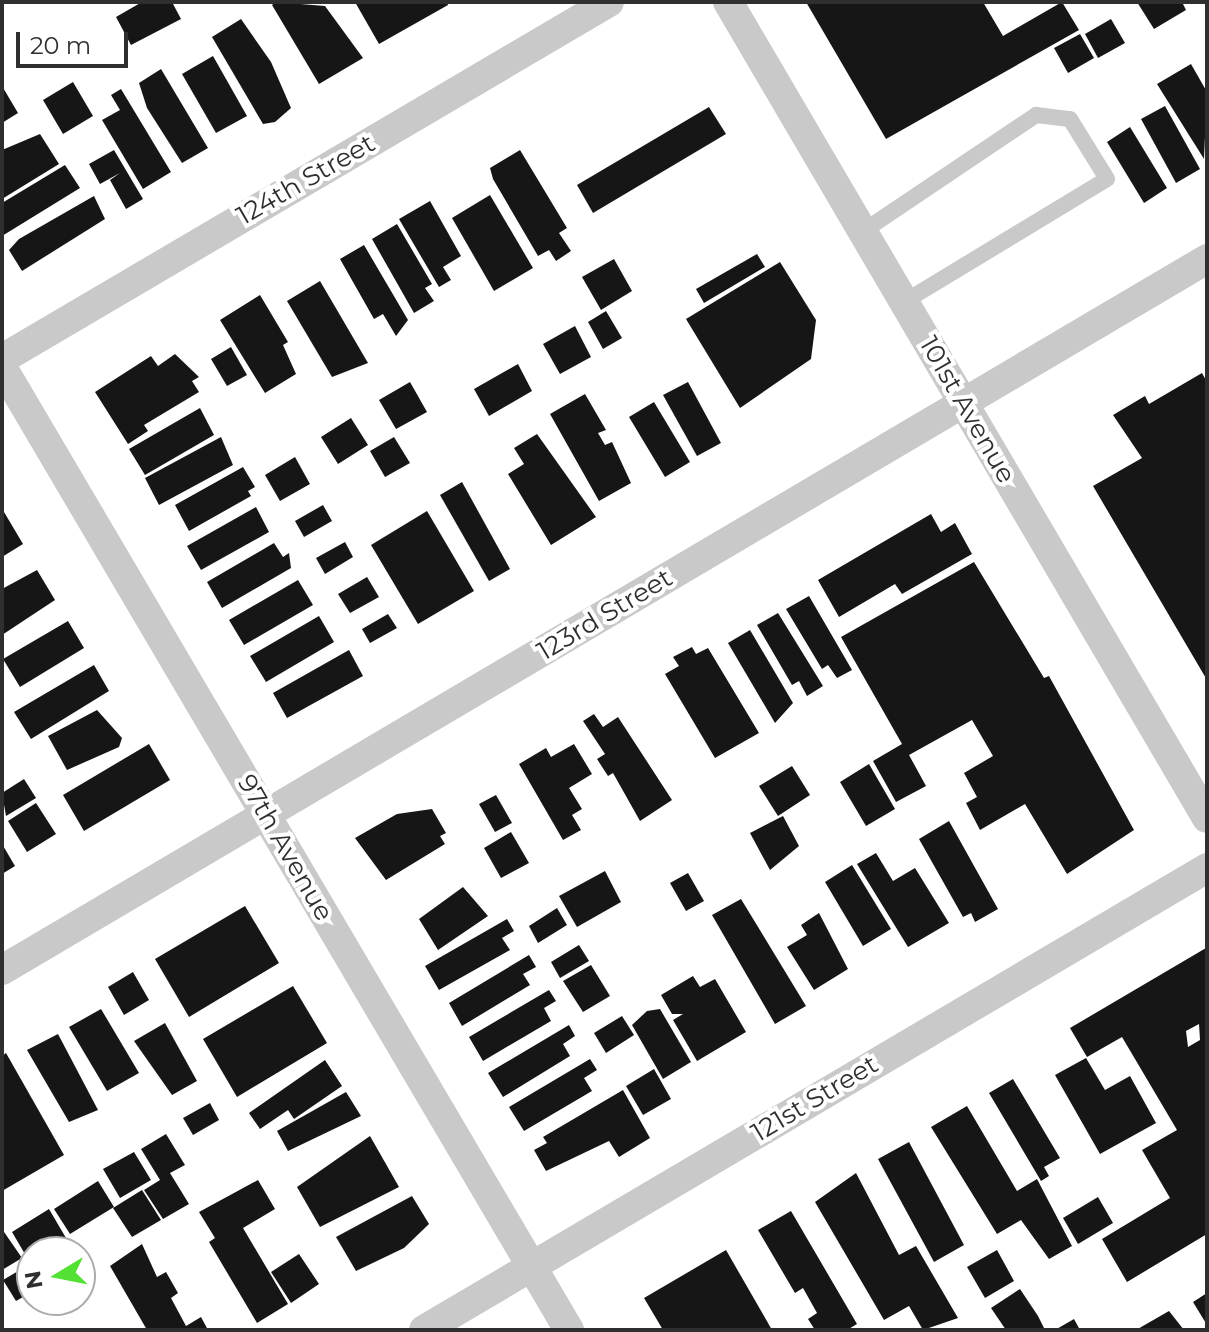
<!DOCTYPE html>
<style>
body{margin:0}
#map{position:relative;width:1209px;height:1332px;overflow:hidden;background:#fff;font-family:Montserrat,sans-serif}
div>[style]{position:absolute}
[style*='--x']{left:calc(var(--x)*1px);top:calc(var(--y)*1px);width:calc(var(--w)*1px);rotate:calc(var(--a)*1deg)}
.building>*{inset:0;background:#161616}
.service>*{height:16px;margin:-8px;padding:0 8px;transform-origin:8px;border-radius:8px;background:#c9c9c9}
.minor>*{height:30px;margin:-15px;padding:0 15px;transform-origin:15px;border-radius:15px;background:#c9c9c9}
span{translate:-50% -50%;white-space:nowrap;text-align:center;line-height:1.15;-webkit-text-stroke:8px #fff;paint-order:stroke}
.street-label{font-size:26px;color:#2f2f2f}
.frame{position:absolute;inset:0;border:4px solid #2f2f2f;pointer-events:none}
.north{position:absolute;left:16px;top:1236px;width:80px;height:80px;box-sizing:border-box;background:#fff;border:2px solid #acacac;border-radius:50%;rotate:260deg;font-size:22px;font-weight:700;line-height:32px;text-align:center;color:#2f2f2f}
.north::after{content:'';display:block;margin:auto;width:28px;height:36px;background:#54e135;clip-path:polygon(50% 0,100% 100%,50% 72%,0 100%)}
.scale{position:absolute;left:16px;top:32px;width:112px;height:36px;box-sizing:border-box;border:4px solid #2f2f2f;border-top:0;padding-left:10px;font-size:24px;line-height:28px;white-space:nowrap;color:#2f2f2f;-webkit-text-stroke:6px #fff;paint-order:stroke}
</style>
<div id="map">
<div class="building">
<i style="clip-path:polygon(142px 2px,172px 2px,181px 19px,131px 45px,116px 17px)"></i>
<i style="clip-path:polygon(276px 2px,325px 6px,363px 58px,319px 84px,272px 5px)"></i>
<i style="clip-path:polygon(355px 2px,447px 2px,448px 5px,379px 44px)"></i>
<i style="clip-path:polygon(806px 2px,983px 2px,1003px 36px,1062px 2px,1079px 30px,886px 139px)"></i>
<i style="clip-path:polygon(1137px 2px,1182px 2px,1186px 10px,1154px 29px)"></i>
<i style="clip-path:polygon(241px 19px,271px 62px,291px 108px,275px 122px,263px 124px,212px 37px)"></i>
<i style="clip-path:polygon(1111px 19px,1125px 43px,1098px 58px,1085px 34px)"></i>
<i style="clip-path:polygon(1080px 34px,1094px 58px,1068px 73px,1054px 48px)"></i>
<i style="clip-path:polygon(213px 56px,247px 116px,216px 133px,182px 74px)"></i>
<i style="clip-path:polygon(1191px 64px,1207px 92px,1204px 159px,1157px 84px)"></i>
<i style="clip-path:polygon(161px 69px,208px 148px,182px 163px,147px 108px,139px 83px)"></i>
<i style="clip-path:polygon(73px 82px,93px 116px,63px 134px,43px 100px)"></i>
<i style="clip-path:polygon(2px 86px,18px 113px,2px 123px)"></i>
<i style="clip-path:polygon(121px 89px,171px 172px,143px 189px,102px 120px,120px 110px,111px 95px)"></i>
<i style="clip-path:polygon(1165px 106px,1200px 169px,1176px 183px,1141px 119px)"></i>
<i style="clip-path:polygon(709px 107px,726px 134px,593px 213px,577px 185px)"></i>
<i style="clip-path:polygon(1130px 127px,1167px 188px,1144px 203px,1107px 142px)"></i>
<i style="clip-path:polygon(40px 134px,59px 164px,2px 199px,2px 150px)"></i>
<i style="clip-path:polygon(114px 150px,143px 199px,126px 209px,110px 180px,120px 173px,100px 184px,89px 164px)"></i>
<i style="clip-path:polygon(520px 150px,567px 228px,559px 233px,571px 251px,556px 261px,549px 250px,538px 256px,493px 179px,490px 168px)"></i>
<i style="clip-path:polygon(65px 165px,80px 188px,2px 236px,2px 203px)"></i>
<i style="clip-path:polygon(490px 195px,533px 268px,494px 291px,452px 218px)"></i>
<i style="clip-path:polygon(94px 196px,105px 219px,22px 271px,9px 250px,19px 239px)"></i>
<i style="clip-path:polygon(430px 201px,461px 256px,443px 267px,451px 280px,439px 287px,399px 219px)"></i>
<i style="clip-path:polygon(397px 224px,432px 284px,425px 288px,434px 301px,414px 313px,372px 239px)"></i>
<i style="clip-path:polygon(364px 245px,408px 320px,396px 336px,383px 314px,374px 319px,340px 259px)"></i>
<i style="clip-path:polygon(757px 254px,765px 267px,704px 303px,696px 289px)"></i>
<i style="clip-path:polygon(614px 259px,632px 291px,601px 310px,582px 277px)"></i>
<i style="clip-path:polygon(780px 262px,816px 320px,811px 359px,740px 408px,686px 319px)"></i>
<i style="clip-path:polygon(320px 281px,368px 363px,332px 377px,287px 301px)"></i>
<i style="clip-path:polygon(260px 295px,288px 342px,283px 345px,296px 374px,265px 393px,220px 320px)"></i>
<i style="clip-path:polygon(606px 311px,622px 338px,603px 349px,588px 322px)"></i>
<i style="clip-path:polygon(575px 326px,591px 357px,560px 374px,543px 344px)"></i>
<i style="clip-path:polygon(231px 347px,247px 375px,227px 386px,211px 359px)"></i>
<i style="clip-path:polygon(175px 354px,199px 377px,192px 381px,199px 392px,144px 425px,148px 431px,128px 444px,95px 392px,151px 356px,158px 366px)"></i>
<i style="clip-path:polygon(518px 364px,532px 391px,489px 416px,474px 389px)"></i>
<i style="clip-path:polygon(1202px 373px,1207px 382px,1207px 680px,1093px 486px,1142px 458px,1113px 415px,1145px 396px,1149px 404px)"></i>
<i style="clip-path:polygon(410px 382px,427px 412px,396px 429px,379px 400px)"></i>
<i style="clip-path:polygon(688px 382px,721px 443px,697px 456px,663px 395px)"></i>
<i style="clip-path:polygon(585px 394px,606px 430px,598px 433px,605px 445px,612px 442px,631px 483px,599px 501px,550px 414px)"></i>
<i style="clip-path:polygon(654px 402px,690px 462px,665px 477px,629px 417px)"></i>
<i style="clip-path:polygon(200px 408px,214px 435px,145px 475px,129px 449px)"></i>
<i style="clip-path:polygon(351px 418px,368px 445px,338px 464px,321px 437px)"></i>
<i style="clip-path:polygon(537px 434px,596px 517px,551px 545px,508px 474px,524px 464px,514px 448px)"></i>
<i style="clip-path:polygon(221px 437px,233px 465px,159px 505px,145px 478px)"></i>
<i style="clip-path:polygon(394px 437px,410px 463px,385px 477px,370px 451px)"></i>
<i style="clip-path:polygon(295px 457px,310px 484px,280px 501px,265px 475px)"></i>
<i style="clip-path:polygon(243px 467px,255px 487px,248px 491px,251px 496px,189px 531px,175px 505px)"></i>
<i style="clip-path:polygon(462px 482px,510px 569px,489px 581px,440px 495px)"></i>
<i style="clip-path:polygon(323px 505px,332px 521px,304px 537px,295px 521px)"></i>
<i style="clip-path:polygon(256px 507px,269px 532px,201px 570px,187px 546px)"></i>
<i style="clip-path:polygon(427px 511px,474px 591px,418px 624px,371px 545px)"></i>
<i style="clip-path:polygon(4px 512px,23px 544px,2px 557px,2px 513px)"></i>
<i style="clip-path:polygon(931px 514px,941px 532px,955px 523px,972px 554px,902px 594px,895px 584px,839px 617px,818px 580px)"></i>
<i style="clip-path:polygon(345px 542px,353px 557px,325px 574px,316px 558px)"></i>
<i style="clip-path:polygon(274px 543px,283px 557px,289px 553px,291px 568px,222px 608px,207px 582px)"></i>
<i style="clip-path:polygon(974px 562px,1044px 678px,1049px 676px,1134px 830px,1067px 874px,1025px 804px,980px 830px,966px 803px,977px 797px,964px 773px,993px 756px,972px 720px,909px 755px,926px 786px,896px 802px,873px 761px,902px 744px,841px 637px)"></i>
<i style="clip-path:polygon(37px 570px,55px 600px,2px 635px,2px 589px)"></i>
<i style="clip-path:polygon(367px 577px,379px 597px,350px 613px,338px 594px)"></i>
<i style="clip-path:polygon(298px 580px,313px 605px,244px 645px,229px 620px)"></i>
<i style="clip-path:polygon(809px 596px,852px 670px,837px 678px,828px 665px,822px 669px,786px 609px)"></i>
<i style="clip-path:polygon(778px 613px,823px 686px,807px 696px,799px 681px,792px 685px,757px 625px)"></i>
<i style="clip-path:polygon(388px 614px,397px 628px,370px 643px,362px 629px)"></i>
<i style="clip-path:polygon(319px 616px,334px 642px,266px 682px,250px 656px)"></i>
<i style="clip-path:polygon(68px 621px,84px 648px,20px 687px,3px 659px)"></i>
<i style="clip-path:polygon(750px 630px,793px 703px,775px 723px,728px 643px)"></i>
<i style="clip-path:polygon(692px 647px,696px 654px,708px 648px,759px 733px,715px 758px,665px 674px,679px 666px,673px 657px)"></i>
<i style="clip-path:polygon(349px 650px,363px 676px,287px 718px,273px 693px)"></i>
<i style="clip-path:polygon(94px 665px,109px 691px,31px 739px,14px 712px)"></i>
<i style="clip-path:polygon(97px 710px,122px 738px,119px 747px,67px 770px,48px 736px)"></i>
<i style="clip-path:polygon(594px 714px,603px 727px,618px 717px,672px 800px,640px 821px,613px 773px,608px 776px,597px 759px,605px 754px,583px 721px)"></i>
<i style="clip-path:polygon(149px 744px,170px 780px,84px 831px,63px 795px)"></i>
<i style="clip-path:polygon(574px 744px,592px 774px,569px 788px,582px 809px,572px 815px,581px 830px,563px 840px,519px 764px,546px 748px,551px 757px)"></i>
<i style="clip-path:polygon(869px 764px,895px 809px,866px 826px,840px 782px)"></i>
<i style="clip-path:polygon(792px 766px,810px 795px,778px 816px,759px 786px)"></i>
<i style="clip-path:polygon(24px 779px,36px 798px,6px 816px,2px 793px)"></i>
<i style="clip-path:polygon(496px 795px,512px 823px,495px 832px,479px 804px)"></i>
<i style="clip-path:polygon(36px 803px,56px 834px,27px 852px,8px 821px)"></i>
<i style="clip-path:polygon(432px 809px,446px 833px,440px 836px,445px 844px,386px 880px,355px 838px,397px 814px)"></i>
<i style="clip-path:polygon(783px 816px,799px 846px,770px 870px,750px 833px)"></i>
<i style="clip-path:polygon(949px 821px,998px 909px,975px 922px,971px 913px,963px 917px,919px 839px)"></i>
<i style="clip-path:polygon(511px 832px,529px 863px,501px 878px,484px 848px)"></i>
<i style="clip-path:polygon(2px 844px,15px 866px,2px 874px)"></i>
<i style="clip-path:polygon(876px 853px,893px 881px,915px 868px,949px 923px,908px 947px,857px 864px)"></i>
<i style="clip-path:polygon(852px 865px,891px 929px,863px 946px,825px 882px)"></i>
<i style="clip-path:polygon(605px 871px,621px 902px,577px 927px,559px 896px)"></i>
<i style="clip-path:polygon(688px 873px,704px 901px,686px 911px,670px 883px)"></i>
<i style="clip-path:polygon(463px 887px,488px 916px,438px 950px,419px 919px)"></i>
<i style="clip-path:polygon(741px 899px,806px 1006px,775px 1024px,712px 915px)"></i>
<i style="clip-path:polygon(245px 906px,279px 963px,189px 1017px,155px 959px)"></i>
<i style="clip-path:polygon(557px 908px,567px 925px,538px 943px,529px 926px)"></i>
<i style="clip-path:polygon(819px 913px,848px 969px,814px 990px,787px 947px,807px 935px,801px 925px)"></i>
<i style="clip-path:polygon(507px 919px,514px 931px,502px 938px,510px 950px,439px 990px,425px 966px)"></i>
<i style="clip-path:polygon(579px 945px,589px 961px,560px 978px,551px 962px)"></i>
<i style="clip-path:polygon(evenodd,1206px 948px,1207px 1234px,1127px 1282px,1102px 1239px,1170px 1198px,1142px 1150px,1177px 1130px,1122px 1037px,1087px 1057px,1070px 1028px,1206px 948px,1199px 1024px,1200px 1040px,1188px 1047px,1186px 1031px,1199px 1024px)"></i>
<i style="clip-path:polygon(529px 955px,536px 967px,523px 974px,530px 985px,462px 1026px,449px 1003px)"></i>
<i style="clip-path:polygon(591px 965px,610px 996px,583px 1012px,563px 981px)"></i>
<i style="clip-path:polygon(133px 972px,149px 1000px,124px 1015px,108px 987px)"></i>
<i style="clip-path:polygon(693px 976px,700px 987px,715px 979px,746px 1032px,697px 1061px,673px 1020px,683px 1014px,672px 1014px,661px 995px)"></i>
<i style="clip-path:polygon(293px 986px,327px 1043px,237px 1097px,203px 1039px)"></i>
<i style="clip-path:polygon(549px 990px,556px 1001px,544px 1008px,551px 1021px,483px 1061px,469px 1037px)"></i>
<i style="clip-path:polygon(101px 1009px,139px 1073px,107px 1091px,69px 1027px)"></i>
<i style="clip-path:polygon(660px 1009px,691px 1062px,663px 1079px,632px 1025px,647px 1011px)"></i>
<i style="clip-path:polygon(622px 1016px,634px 1035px,606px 1053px,594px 1033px)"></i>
<i style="clip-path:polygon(165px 1023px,197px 1081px,172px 1095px,134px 1041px)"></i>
<i style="clip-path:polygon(569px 1025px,575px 1036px,563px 1044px,570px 1056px,503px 1097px,488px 1073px)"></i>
<i style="clip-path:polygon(58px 1034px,98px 1110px,69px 1122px,27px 1050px)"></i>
<i style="clip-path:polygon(6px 1053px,64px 1155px,2px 1191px,2px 1056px)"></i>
<i style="clip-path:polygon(1086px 1058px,1105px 1090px,1130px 1076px,1156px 1123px,1100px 1154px,1055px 1075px)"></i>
<i style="clip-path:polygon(590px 1059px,597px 1070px,584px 1078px,592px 1091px,524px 1131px,509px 1107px)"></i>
<i style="clip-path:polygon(325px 1060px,342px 1086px,294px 1119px,288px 1110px,260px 1129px,249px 1113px)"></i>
<i style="clip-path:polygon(654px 1069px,671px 1099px,643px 1115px,626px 1086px)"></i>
<i style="clip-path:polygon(1013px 1079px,1060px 1158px,1044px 1167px,1049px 1176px,1041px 1181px,989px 1093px)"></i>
<i style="clip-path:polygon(623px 1090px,650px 1138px,619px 1157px,609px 1141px,546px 1171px,534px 1150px,547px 1143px,543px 1137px)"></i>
<i style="clip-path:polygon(346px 1092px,361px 1116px,288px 1151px,277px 1131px)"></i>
<i style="clip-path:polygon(210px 1103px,219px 1120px,193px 1135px,183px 1118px)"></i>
<i style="clip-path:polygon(967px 1106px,1017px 1191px,1037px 1179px,1072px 1246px,1049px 1259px,1021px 1220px,997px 1234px,931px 1127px)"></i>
<i style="clip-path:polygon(166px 1134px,185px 1165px,170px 1173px,189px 1204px,163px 1219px,144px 1190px,160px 1180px,141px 1149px)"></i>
<i style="clip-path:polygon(370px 1136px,399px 1187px,320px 1227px,297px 1187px)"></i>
<i style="clip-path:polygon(909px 1142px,964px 1245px,934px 1262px,878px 1159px)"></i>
<i style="clip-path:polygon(134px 1152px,151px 1180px,120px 1198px,103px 1169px)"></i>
<i style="clip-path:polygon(856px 1173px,899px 1255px,916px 1246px,958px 1318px,923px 1330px,909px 1306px,884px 1320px,815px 1202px)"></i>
<i style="clip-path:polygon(258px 1180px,275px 1209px,243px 1228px,288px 1304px,257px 1323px,209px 1242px,215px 1238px,199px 1212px)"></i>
<i style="clip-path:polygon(98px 1181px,114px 1207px,70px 1234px,54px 1209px)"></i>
<i style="clip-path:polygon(142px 1190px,161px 1220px,132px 1237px,113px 1208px)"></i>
<i style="clip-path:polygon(412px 1196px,429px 1224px,404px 1248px,356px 1271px,336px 1237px)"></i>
<i style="clip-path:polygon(1098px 1197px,1113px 1223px,1078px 1244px,1063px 1218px)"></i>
<i style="clip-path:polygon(49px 1209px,66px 1238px,32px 1252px,29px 1261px,12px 1232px)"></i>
<i style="clip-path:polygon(791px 1211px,857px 1324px,847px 1330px,815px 1330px,808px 1319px,817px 1313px,803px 1288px,795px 1293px,758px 1230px)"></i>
<i style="clip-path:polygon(2px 1229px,22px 1258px,2px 1270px)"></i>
<i style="clip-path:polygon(142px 1244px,157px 1277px,166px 1272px,178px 1293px,171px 1298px,186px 1326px,201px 1317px,208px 1330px,147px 1330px,110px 1266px)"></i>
<i style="clip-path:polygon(726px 1250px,772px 1330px,663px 1330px,644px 1298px)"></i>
<i style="clip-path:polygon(997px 1250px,1014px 1281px,985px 1298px,967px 1267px)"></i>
<i style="clip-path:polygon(299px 1254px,319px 1284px,291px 1303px,271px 1272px)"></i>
<i style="clip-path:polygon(25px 1267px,32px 1292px,16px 1301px,3px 1280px)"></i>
<i style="clip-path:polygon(1020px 1289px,1038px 1316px,1045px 1330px,1006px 1330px,991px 1308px)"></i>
<i style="clip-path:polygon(1207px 1293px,1207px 1325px,1193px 1302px)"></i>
<i style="clip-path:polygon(1169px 1311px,1184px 1330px,1136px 1330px)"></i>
<i style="clip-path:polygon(1074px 1319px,1080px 1330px,1055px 1330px)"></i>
</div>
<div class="service">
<i style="--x:862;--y:232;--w:210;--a:-33.9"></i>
<i style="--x:1036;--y:115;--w:34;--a:7"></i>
<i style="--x:1070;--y:119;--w:70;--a:58.3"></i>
<i style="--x:1107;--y:179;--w:237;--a:148.8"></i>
</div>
<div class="minor">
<i style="--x:728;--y:2;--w:946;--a:59.59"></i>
<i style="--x:2;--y:359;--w:704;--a:-30.46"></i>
<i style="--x:2;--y:367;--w:1118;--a:59.51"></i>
<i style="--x:2;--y:970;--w:1399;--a:-30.54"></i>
<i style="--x:424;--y:1330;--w:909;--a:-30.54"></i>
</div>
<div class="street-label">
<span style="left:306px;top:180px;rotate:-30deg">124th Street</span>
<span style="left:967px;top:410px;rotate:60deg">101st Avenue</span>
<span style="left:605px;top:615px;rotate:-31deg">123rd Street</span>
<span style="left:285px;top:848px;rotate:60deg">97th Avenue</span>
<span style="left:815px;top:1099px;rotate:-31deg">121st Street</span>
</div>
<div class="frame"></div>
<div class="north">N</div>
<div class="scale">20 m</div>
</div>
